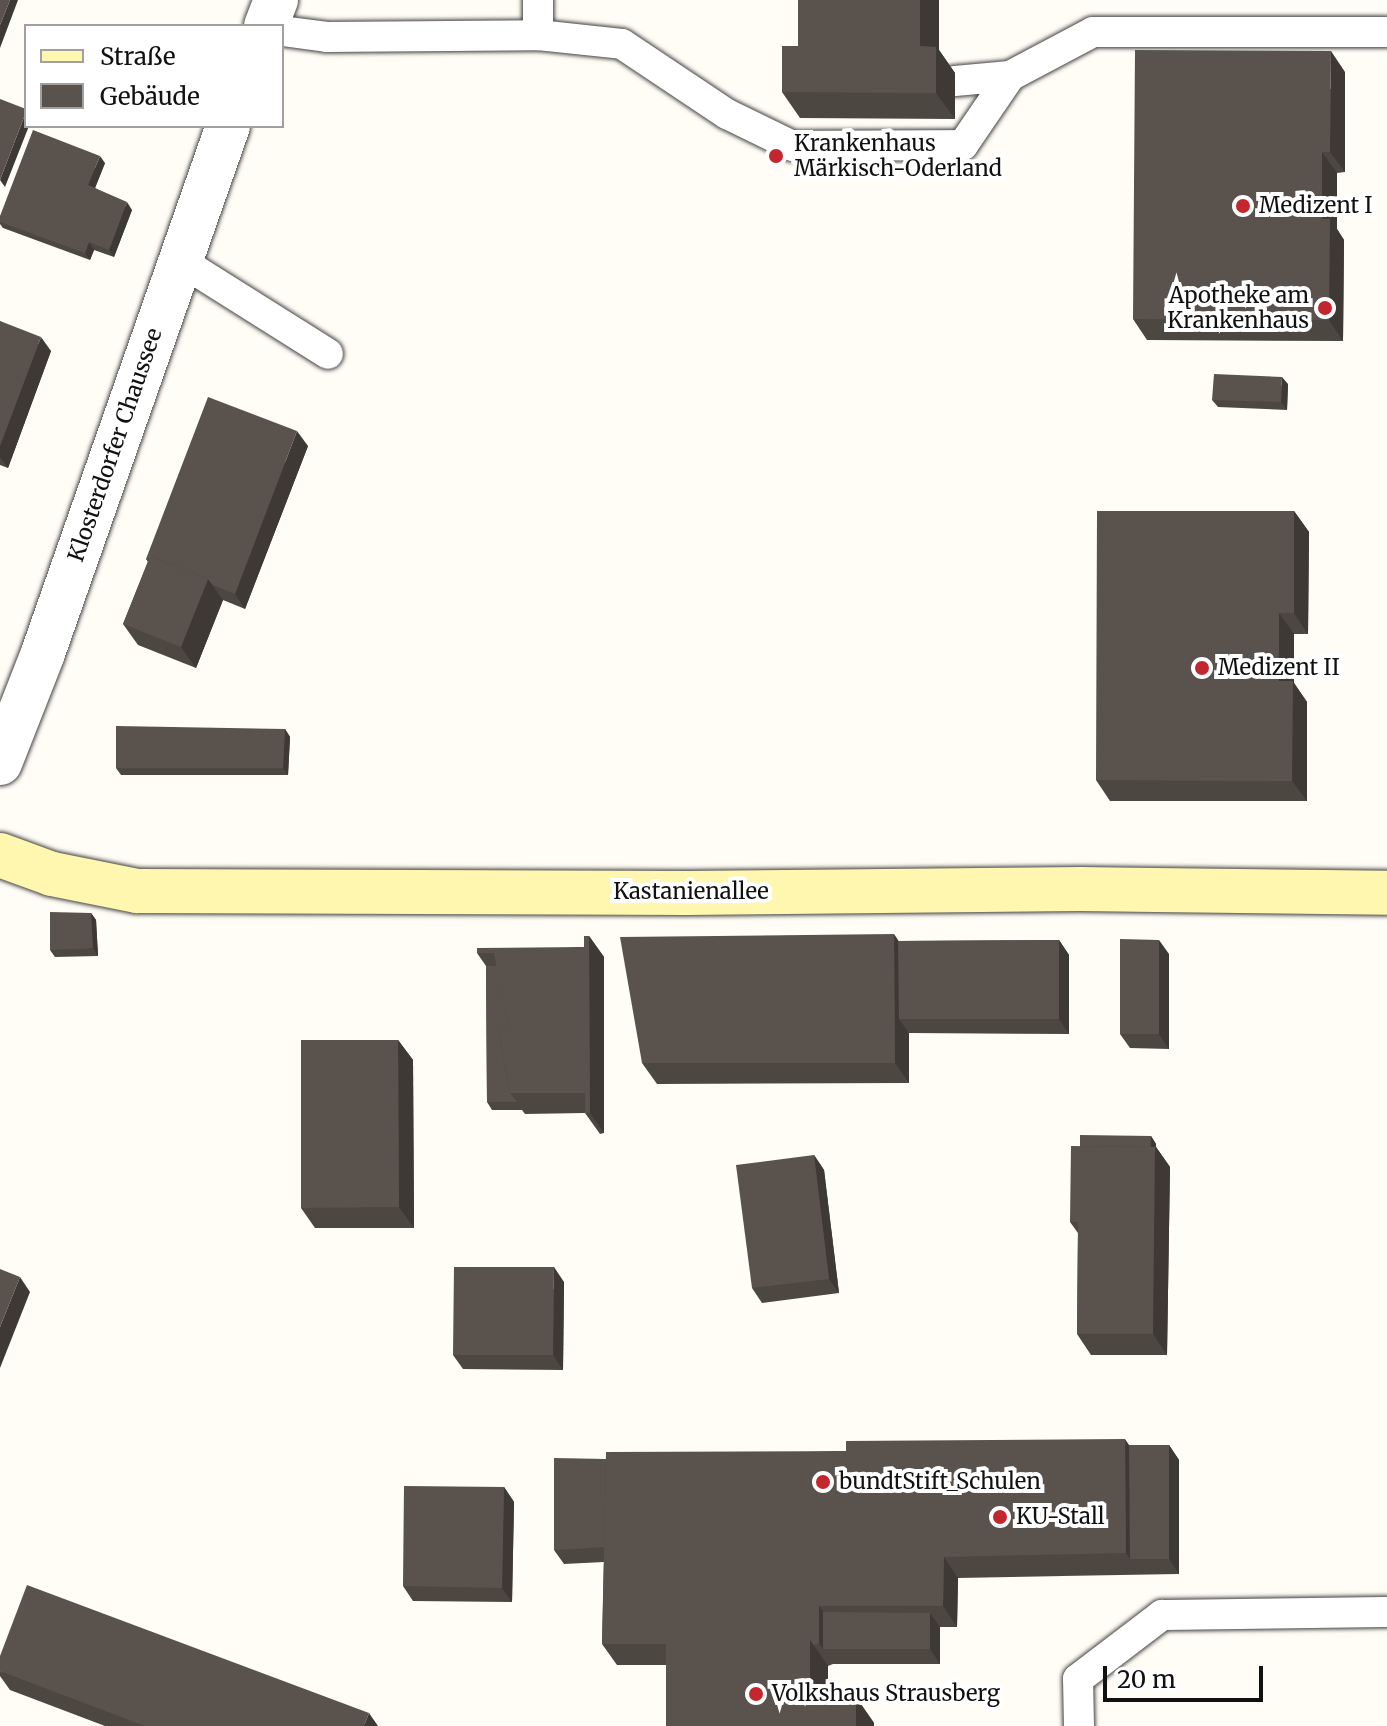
<!DOCTYPE html>
<meta charset="utf-8">
<style>
body{margin:0}
#map{position:relative;width:1387px;height:1726px;overflow:hidden;background:#fffdf5;font-family:Merriweather,serif}
div>[style]{position:absolute}
[style*='--x']{left:calc(var(--x)*1px);top:calc(var(--y)*1px);width:calc(var(--w)*1px);rotate:calc(var(--a)*1deg)}
.roads{filter:drop-shadow(0 0 2px #444) drop-shadow(0 0 2px #444)}
.lane>*{height:30px;margin:-15px;padding:0 15px;transform-origin:15px;border-radius:15px;background:#fff}
.street>*{height:44px;margin:-22px;padding:0 22px;transform-origin:22px;border-radius:22px;background:#fff}
.secondary>*{height:44px;margin:-22px;padding:0 22px;transform-origin:22px;border-radius:22px;background:#fff6b0}
.wall>*{inset:0;background:#4d4742}
.shaded-wall>*{inset:0;background:#3f3936}
.building>*{inset:0;background:#5a524d}
.dots>*{width:22px;height:22px;translate:-50% -50%;box-sizing:border-box;border:4px solid #fff;border-radius:50%}
span{translate:-50% -50%;white-space:nowrap;text-align:center;line-height:1.15;-webkit-text-stroke:8px #fff;paint-order:stroke}
.poi-label{font-size:22px;color:#111}
.left{translate:0 -50%;text-align:left}
.right{translate:-100% -50%;text-align:right}
.street-label{font-size:22px;color:#111}
.legend{position:absolute;left:24px;top:24px;width:260px;height:104px;box-sizing:border-box;background:#fff;border:2px solid #a0a0a0;margin:0;padding:10px 14px;list-style:none;font-size:24px;color:#111}
.legend li{display:flex;align-items:center;gap:16px;height:40px}
.legend b{width:40px;border:2px solid #a0a0a0}
.scale{position:absolute;left:1103px;top:1666px;width:160px;height:36px;box-sizing:border-box;border:4px solid #111;border-top:0;padding-left:10px;font-size:24px;line-height:28px;white-space:nowrap;color:#111;-webkit-text-stroke:6px #fff;paint-order:stroke}
</style>
<div id="map">
<div class="roads">
<div class="lane">
<i style="--x:282;--y:31;--w:45;--a:7.6"></i>
<i style="--x:327;--y:37;--w:211;--a:-0.5"></i>
<i style="--x:538;--y:35;--w:35;--a:-90"></i>
<i style="--x:538;--y:35;--w:84;--a:6.1"></i>
<i style="--x:622;--y:44;--w:126;--a:33.7"></i>
<i style="--x:727;--y:114;--w:73;--a:25.9"></i>
<i style="--x:793;--y:146;--w:170;--a:-0.3"></i>
<i style="--x:963;--y:145;--w:83;--a:-55.7"></i>
<i style="--x:1010;--y:76;--w:94;--a:-27.9"></i>
<i style="--x:1093;--y:32;--w:294;--a:0"></i>
<i style="--x:955;--y:81;--w:55;--a:-5.2"></i>
<i style="--x:179;--y:260;--w:176;--a:32.2"></i>
<i style="--x:1079;--y:1726;--w:47;--a:-91.2"></i>
<i style="--x:1078;--y:1679;--w:106;--a:-37.3"></i>
<i style="--x:1162;--y:1615;--w:225;--a:-0.8"></i>
</div>
<div class="street">
<i style="--x:266;--y:26;--w:28;--a:-69"></i>
<i style="--x:0;--y:763;--w:118;--a:-68.6"></i>
<i style="--x:43;--y:653;--w:559;--a:-70.66"></i>
</div>
<div class="secondary">
<i style="--x:0;--y:855;--w:55;--a:20.1"></i>
<i style="--x:52;--y:874;--w:87;--a:11.3"></i>
<i style="--x:137;--y:891;--w:550;--a:0.21"></i>
<i style="--x:687;--y:893;--w:393;--a:-0.6"></i>
<i style="--x:1080;--y:889;--w:307;--a:0.7"></i>
</div>
</div>
<div class="wall">
<i style="clip-path:polygon(798px 0,939px 0,939px 50px,955px 73px,955px 119px,800px 118px,782px 92px,798px 46px)"></i>
<i style="clip-path:polygon(1345px 72px,1345px 172px,1337px 173px,1337px 229px,1344px 240px,1343px 341px,1147px 340px,1133px 319px)"></i>
<i style="clip-path:polygon(105px 163px,95px 188px,132px 210px,114px 257px,94px 250px,90px 260px,3px 228px,0 224px,0 216px)"></i>
<i style="clip-path:polygon(0 321px,51px 351px,8px 468px,0 465px)"></i>
<i style="clip-path:polygon(1288px 384px,1287px 410px,1218px 407px,1212px 400px)"></i>
<i style="clip-path:polygon(308px 446px,245px 609px,223px 600px,196px 668px,138px 645px,123px 624px,148px 562px,146px 559px)"></i>
<i style="clip-path:polygon(1294px 511px,1309px 532px,1308px 634px,1294px 634px,1294px 683px,1307px 702px,1307px 801px,1110px 801px,1096px 780px)"></i>
<i style="clip-path:polygon(285px 729px,290px 737px,288px 775px,121px 775px,116px 768px)"></i>
<i style="clip-path:polygon(91px 913px,96px 920px,98px 956px,55px 957px,50px 950px)"></i>
<i style="clip-path:polygon(589px 936px,604px 957px,604px 1133px,600px 1134px,585px 1113px,525px 1114px,522px 1110px,492px 1110px,487px 1102px,486px 966px,477px 953px,584px 947px)"></i>
<i style="clip-path:polygon(1059px 940px,1069px 955px,1069px 1034px,909px 1033px,909px 1083px,657px 1084px,642px 1063px,898px 941px)"></i>
<i style="clip-path:polygon(1169px 954px,1169px 1049px,1130px 1048px,1120px 1034px)"></i>
<i style="clip-path:polygon(398px 1040px,413px 1060px,414px 1228px,315px 1228px,301px 1208px)"></i>
<i style="clip-path:polygon(1151px 1136px,1156px 1144px,1156px 1147px,1170px 1167px,1167px 1355px,1091px 1355px,1077px 1334px,1078px 1233px,1070px 1222px,1080px 1146px)"></i>
<i style="clip-path:polygon(814px 1155px,824px 1170px,839px 1293px,762px 1303px,752px 1288px)"></i>
<i style="clip-path:polygon(564px 1282px,563px 1370px,463px 1369px,453px 1355px)"></i>
<i style="clip-path:polygon(1169px 1445px,1179px 1460px,1179px 1574px,958px 1578px,957px 1627px,940px 1627px,940px 1664px,833px 1664px,828px 1666px,828px 1697px,856px 1697px,874px 1723px,874px 1726px,666px 1726px,666px 1665px,617px 1665px,602px 1644px,604px 1562px,564px 1564px,554px 1550px,606px 1459px,846px 1451px)"></i>
<i style="clip-path:polygon(504px 1487px,514px 1502px,512px 1602px,413px 1601px,403px 1586px)"></i>
<i style="clip-path:polygon(0 1671px,378px 1726px,105px 1726px,10px 1690px,0 1676px)"></i>
</div>
<div class="shaded-wall">
<i style="clip-path:polygon(10px 0,18px 0,0 48px,0 25px)"></i>
<i style="clip-path:polygon(920px 0,939px 0,939px 50px,955px 73px,955px 119px,936px 93px,920px 46px)"></i>
<i style="clip-path:polygon(1331px 51px,1345px 72px,1345px 172px,1330px 152px)"></i>
<i style="clip-path:polygon(26px 112px,26px 126px,29px 126px,5px 187px,0 180px)"></i>
<i style="clip-path:polygon(1322px 152px,1337px 173px,1337px 229px,1344px 240px,1343px 341px,1329px 320px,1322px 219px)"></i>
<i style="clip-path:polygon(100px 156px,105px 163px,93px 193px,88px 185px)"></i>
<i style="clip-path:polygon(127px 202px,132px 210px,114px 257px,109px 250px)"></i>
<i style="clip-path:polygon(89px 242px,94px 250px,90px 260px,85px 253px)"></i>
<i style="clip-path:polygon(41px 337px,51px 351px,8px 468px,0 457px,0 446px)"></i>
<i style="clip-path:polygon(1282px 377px,1288px 384px,1287px 410px,1281px 402px)"></i>
<i style="clip-path:polygon(297px 431px,308px 446px,245px 609px,235px 594px)"></i>
<i style="clip-path:polygon(1294px 511px,1309px 532px,1308px 634px,1294px 613px)"></i>
<i style="clip-path:polygon(208px 579px,223px 600px,196px 668px,181px 647px)"></i>
<i style="clip-path:polygon(1279px 613px,1294px 634px,1294px 683px,1307px 702px,1307px 801px,1292px 781px,1279px 681px)"></i>
<i style="clip-path:polygon(285px 729px,290px 737px,288px 775px,283px 768px)"></i>
<i style="clip-path:polygon(91px 913px,96px 920px,98px 956px,93px 948px)"></i>
<i style="clip-path:polygon(894px 934px,908px 955px,899px 1019px,909px 1033px,909px 1083px,895px 1063px)"></i>
<i style="clip-path:polygon(589px 936px,604px 957px,604px 1133px,590px 1113px)"></i>
<i style="clip-path:polygon(1059px 940px,1069px 955px,1069px 1034px,1059px 1019px)"></i>
<i style="clip-path:polygon(1159px 940px,1169px 954px,1169px 1049px,1159px 1034px)"></i>
<i style="clip-path:polygon(398px 1040px,413px 1060px,414px 1228px,399px 1207px)"></i>
<i style="clip-path:polygon(1151px 1136px,1156px 1144px,1156px 1147px,1170px 1167px,1167px 1355px,1153px 1334px)"></i>
<i style="clip-path:polygon(814px 1155px,824px 1170px,839px 1293px,829px 1279px)"></i>
<i style="clip-path:polygon(554px 1267px,564px 1282px,563px 1370px,553px 1355px)"></i>
<i style="clip-path:polygon(20px 1277px,30px 1292px,0 1368px,0 1327px)"></i>
<i style="clip-path:polygon(1125px 1439px,1139px 1460px,1130px 1559px,1126px 1553px)"></i>
<i style="clip-path:polygon(1169px 1445px,1179px 1460px,1179px 1574px,1169px 1559px)"></i>
<i style="clip-path:polygon(504px 1487px,514px 1502px,512px 1602px,502px 1588px)"></i>
<i style="clip-path:polygon(944px 1557px,958px 1578px,957px 1627px,943px 1606px)"></i>
<i style="clip-path:polygon(819px 1606px,833px 1626px,823px 1649px,819px 1643px)"></i>
<i style="clip-path:polygon(930px 1613px,940px 1627px,940px 1664px,930px 1649px)"></i>
<i style="clip-path:polygon(810px 1640px,828px 1666px,828px 1723px,810px 1697px)"></i>
<i style="clip-path:polygon(856px 1697px,874px 1723px,874px 1726px,856px 1726px)"></i>
<i style="clip-path:polygon(369px 1713px,378px 1726px,364px 1726px)"></i>
</div>
<div class="building">
<i style="clip-path:polygon(0 0,10px 0,0 25px)"></i>
<i style="clip-path:polygon(798px 0,920px 0,920px 46px,936px 47px,936px 93px,782px 92px,782px 46px,798px 46px)"></i>
<i style="clip-path:polygon(1135px 50px,1331px 51px,1330px 152px,1322px 152px,1322px 219px,1330px 219px,1329px 320px,1133px 319px)"></i>
<i style="clip-path:polygon(0 99px,26px 109px,26px 112px,0 180px)"></i>
<i style="clip-path:polygon(33px 130px,100px 156px,88px 185px,127px 202px,109px 250px,89px 242px,85px 253px,0 222px,0 216px)"></i>
<i style="clip-path:polygon(0 321px,41px 337px,0 446px)"></i>
<i style="clip-path:polygon(1214px 374px,1282px 377px,1281px 402px,1212px 400px)"></i>
<i style="clip-path:polygon(208px 397px,297px 431px,235px 594px,213px 585px,208px 579px,150px 556px,148px 560px,146px 559px)"></i>
<i style="clip-path:polygon(1097px 511px,1294px 511px,1294px 613px,1279px 613px,1279px 681px,1293px 681px,1292px 781px,1096px 780px)"></i>
<i style="clip-path:polygon(150px 556px,208px 579px,181px 647px,123px 624px)"></i>
<i style="clip-path:polygon(116px 726px,285px 729px,283px 768px,116px 768px)"></i>
<i style="clip-path:polygon(50px 912px,91px 913px,93px 948px,50px 950px)"></i>
<i style="clip-path:polygon(894px 934px,895px 1063px,642px 1063px,620px 937px)"></i>
<i style="clip-path:polygon(584px 936px,589px 936px,590px 1113px,585px 1113px,585px 1093px,510px 1093px,498px 1028px,508px 1027px,494px 953px,477px 953px,477px 948px,584px 947px)"></i>
<i style="clip-path:polygon(1120px 939px,1159px 940px,1159px 1034px,1120px 1034px)"></i>
<i style="clip-path:polygon(1059px 940px,1059px 1019px,899px 1019px,898px 941px)"></i>
<i style="clip-path:polygon(486px 966px,497px 966px,508px 1027px,498px 1028px,510px 1093px,517px 1102px,487px 1102px)"></i>
<i style="clip-path:polygon(301px 1040px,398px 1040px,399px 1207px,301px 1208px)"></i>
<i style="clip-path:polygon(1080px 1135px,1151px 1136px,1150px 1147px,1080px 1146px)"></i>
<i style="clip-path:polygon(1071px 1146px,1155px 1147px,1153px 1334px,1077px 1334px,1078px 1222px,1070px 1222px)"></i>
<i style="clip-path:polygon(814px 1155px,829px 1279px,752px 1288px,736px 1165px)"></i>
<i style="clip-path:polygon(454px 1267px,554px 1267px,553px 1355px,453px 1355px)"></i>
<i style="clip-path:polygon(0 1269px,20px 1277px,0 1327px)"></i>
<i style="clip-path:polygon(1125px 1439px,1126px 1553px,944px 1557px,943px 1606px,819px 1606px,819px 1643px,814px 1645px,810px 1640px,666px 1640px,666px 1644px,602px 1644px,606px 1452px,846px 1451px,846px 1441px)"></i>
<i style="clip-path:polygon(1129px 1445px,1169px 1445px,1169px 1559px,1130px 1559px)"></i>
<i style="clip-path:polygon(554px 1458px,606px 1459px,604px 1547px,554px 1550px)"></i>
<i style="clip-path:polygon(404px 1486px,504px 1487px,502px 1588px,403px 1586px)"></i>
<i style="clip-path:polygon(27px 1585px,369px 1713px,364px 1726px,145px 1726px,0 1671px,0 1656px)"></i>
<i style="clip-path:polygon(823px 1612px,930px 1613px,930px 1649px,823px 1649px)"></i>
<i style="clip-path:polygon(666px 1640px,810px 1640px,810px 1697px,856px 1697px,856px 1726px,666px 1726px)"></i>
</div>
<div class="dots">
<i style="left:776px;top:156px;background:#c4262e"></i>
<i style="left:1243px;top:206px;background:#c4262e"></i>
<i style="left:1325px;top:308px;background:#c4262e"></i>
<i style="left:1202px;top:668px;background:#c4262e"></i>
<i style="left:823px;top:1482px;background:#c4262e"></i>
<i style="left:1000px;top:1517px;background:#c4262e"></i>
<i style="left:756px;top:1694px;background:#c4262e"></i>
</div>
<div class="poi-label">
<span class="left" style="left:794px;top:156px">Krankenhaus<br>Märkisch-Oderland</span>
<span class="left" style="left:1259px;top:206px">Medizent I</span>
<span class="right" style="left:1309px;top:308px">Apotheke am<br>Krankenhaus</span>
<span class="left" style="left:1218px;top:668px">Medizent II</span>
<span class="left" style="left:839px;top:1482px">bundtStift_Schulen</span>
<span class="left" style="left:1016px;top:1517px">KU-Stall</span>
<span class="left" style="left:772px;top:1694px">Volkshaus Strausberg</span>
</div>
<div class="street-label">
<span style="left:115px;top:445px;rotate:-71deg">Klosterdorfer Chaussee</span>
<span style="left:691px;top:892px">Kastanienallee</span>
</div>
<ul class="legend">
<li><b style="height:10px;background:#fff6b0"></b>Straße</li>
<li><b style="height:22px;background:#5a524d"></b>Gebäude</li>
</ul>
<div class="scale">20 m</div>
</div>
